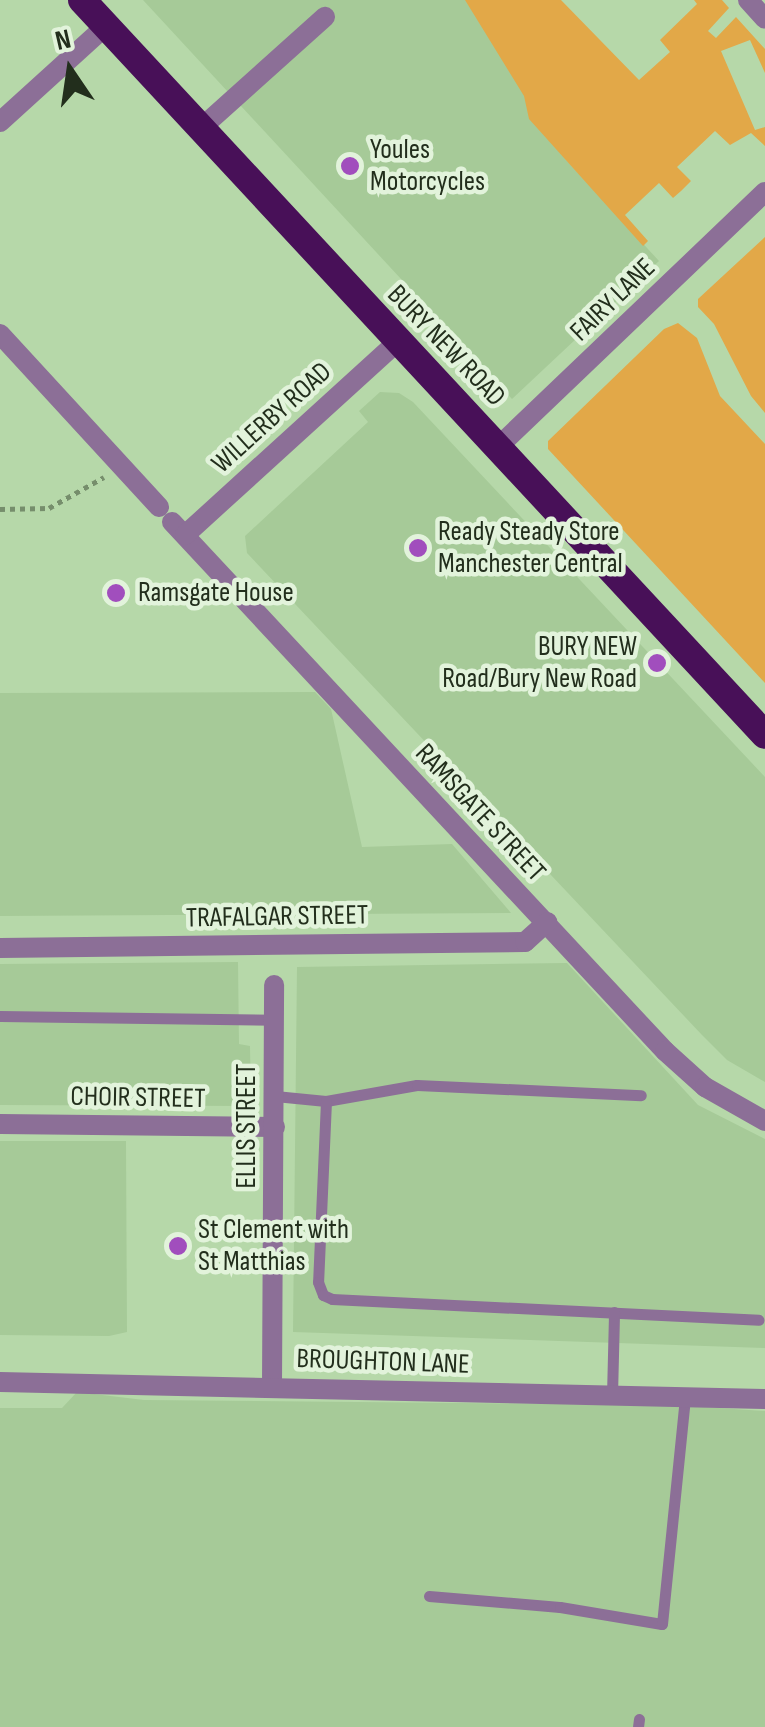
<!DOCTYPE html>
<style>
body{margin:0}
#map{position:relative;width:765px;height:1727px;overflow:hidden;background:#b6d8a9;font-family:"Sofia Sans Condensed",sans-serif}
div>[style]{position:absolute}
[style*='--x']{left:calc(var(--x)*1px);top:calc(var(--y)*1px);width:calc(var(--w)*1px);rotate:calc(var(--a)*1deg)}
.built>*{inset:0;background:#a6ca98}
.green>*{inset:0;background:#e2a848}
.path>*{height:5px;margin-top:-2.5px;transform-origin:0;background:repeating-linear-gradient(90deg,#768e6c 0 5px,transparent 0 10px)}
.service>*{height:11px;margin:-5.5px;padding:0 5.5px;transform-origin:5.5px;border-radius:5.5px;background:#8c6f97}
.minor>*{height:20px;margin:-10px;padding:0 10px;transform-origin:10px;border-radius:10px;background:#8c6f97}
.tertiary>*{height:20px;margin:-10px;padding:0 10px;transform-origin:10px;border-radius:10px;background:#8c6f97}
.trunk>*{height:28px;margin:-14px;padding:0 14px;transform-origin:14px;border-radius:14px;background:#481058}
.dots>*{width:28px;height:28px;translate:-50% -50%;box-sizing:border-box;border:5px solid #e2f3db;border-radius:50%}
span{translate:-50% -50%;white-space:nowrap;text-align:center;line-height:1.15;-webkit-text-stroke:9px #e2f3db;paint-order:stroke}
.poi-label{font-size:28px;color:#222e1c}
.left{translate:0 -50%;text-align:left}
.right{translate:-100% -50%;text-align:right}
.street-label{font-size:28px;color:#222e1c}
.north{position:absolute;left:20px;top:20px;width:100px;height:100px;-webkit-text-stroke:8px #e2f3db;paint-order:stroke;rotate:347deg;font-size:28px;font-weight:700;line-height:40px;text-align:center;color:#222e1c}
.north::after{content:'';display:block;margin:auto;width:35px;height:45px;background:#222e1c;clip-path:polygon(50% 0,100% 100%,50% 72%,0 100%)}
</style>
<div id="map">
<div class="built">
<i style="clip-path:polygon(143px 0,467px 0,566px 160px,659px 261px,512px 399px)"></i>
<i style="clip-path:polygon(380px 392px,399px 393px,413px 402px,765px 777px,765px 1082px,727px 1060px,702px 1035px,247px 553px,245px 536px,368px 422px,359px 411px)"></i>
<i style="clip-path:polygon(315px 692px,331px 709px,362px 847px,452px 844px,511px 913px,0 916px,0 693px)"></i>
<i style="clip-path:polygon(238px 962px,239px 1044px,250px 1046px,251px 1106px,0 1105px,0 964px)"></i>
<i style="clip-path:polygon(567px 963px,698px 1105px,765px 1139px,765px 1348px,293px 1332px,297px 967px)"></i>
<i style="clip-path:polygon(0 1141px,126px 1141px,127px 1332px,109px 1336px,0 1335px)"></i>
<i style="clip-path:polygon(77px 1392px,144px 1400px,673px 1405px,765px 1411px,765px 1727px,0 1727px,0 1408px,62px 1408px)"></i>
</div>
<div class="green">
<i style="clip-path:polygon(465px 0,561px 0,639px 80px,670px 52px,660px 40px,697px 4px,694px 0,722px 0,729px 8px,708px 31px,716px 38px,736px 17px,765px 49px,765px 73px,750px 40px,721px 51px,755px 130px,765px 127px,765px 146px,751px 133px,730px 145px,715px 131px,677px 167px,691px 181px,681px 191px,673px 198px,659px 183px,625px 215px,648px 241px,643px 246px,529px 119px,524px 96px)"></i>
<i style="clip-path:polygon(765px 237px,765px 413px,751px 396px,714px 324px,698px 307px,698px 299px)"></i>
<i style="clip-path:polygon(678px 323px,697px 338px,720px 396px,765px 444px,765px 683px,548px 449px,548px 441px,664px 329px)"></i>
</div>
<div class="path">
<i style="--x:0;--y:509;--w:49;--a:-1.2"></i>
<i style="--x:49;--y:508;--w:63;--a:-29.4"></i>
</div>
<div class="service">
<i style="--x:0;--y:1016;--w:274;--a:0.8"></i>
<i style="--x:275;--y:1096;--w:51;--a:5.6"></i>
<i style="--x:326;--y:1101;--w:92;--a:-10"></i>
<i style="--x:417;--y:1085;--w:224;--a:2.6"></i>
<i style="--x:326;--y:1101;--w:181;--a:92.5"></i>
<i style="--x:318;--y:1282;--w:14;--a:69"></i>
<i style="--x:323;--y:1295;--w:10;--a:24"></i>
<i style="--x:332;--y:1299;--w:427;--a:2.8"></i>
<i style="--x:612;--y:1396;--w:84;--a:-88.6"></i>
<i style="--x:429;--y:1596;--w:131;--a:4.8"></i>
<i style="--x:560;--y:1607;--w:103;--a:9.5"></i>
<i style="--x:662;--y:1624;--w:227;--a:-84.2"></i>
<i style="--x:638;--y:1727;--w:8;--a:-83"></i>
</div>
<div class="minor">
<i style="--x:748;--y:0;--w:25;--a:48"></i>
<i style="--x:0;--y:122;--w:143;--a:-42.2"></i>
<i style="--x:200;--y:129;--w:168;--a:-41.9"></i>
<i style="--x:0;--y:334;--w:235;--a:47.4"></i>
<i style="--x:172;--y:522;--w:723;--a:47.02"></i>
<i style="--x:665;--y:1051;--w:54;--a:42"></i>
<i style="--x:705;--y:1087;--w:69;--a:29.5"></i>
<i style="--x:185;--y:535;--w:287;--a:-42.3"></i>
<i style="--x:0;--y:948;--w:525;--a:-0.65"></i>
<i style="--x:525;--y:942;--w:30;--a:-42"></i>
<i style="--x:0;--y:1124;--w:275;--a:0.6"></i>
<i style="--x:272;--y:1386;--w:401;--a:-89.7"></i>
</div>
<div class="tertiary">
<i style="--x:498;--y:447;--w:369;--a:-43.7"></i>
<i style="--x:0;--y:1382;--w:765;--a:1.27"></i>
</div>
<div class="trunk">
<i style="--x:82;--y:0;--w:1003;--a:47.1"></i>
</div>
<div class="dots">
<i style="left:350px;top:166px;background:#a14ebd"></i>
<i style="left:418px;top:548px;background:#a14ebd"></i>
<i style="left:116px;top:593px;background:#a14ebd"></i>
<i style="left:657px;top:663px;background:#a14ebd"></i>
<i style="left:178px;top:1246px;background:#a14ebd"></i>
</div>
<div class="poi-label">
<span class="left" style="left:370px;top:166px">Youles<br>Motorcycles</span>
<span class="left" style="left:438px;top:548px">Ready Steady Store<br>Manchester Central</span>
<span class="left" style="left:138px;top:593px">Ramsgate House</span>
<span class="right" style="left:637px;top:663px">BURY NEW<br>Road/Bury New Road</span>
<span class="left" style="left:198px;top:1246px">St Clement with<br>St Matthias</span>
</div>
<div class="street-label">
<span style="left:613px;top:300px;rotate:-44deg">FAIRY LANE</span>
<span style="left:446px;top:346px;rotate:46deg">BURY NEW ROAD</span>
<span style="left:272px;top:418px;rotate:-42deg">WILLERBY ROAD</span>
<span style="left:480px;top:813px;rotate:47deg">RAMSGATE STREET</span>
<span style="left:277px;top:917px;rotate:-1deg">TRAFALGAR STREET</span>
<span style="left:138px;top:1098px;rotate:1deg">CHOIR STREET</span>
<span style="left:247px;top:1126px;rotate:-90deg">ELLIS STREET</span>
<span style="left:383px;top:1362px;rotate:2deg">BROUGHTON LANE</span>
</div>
<div class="north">N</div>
</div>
